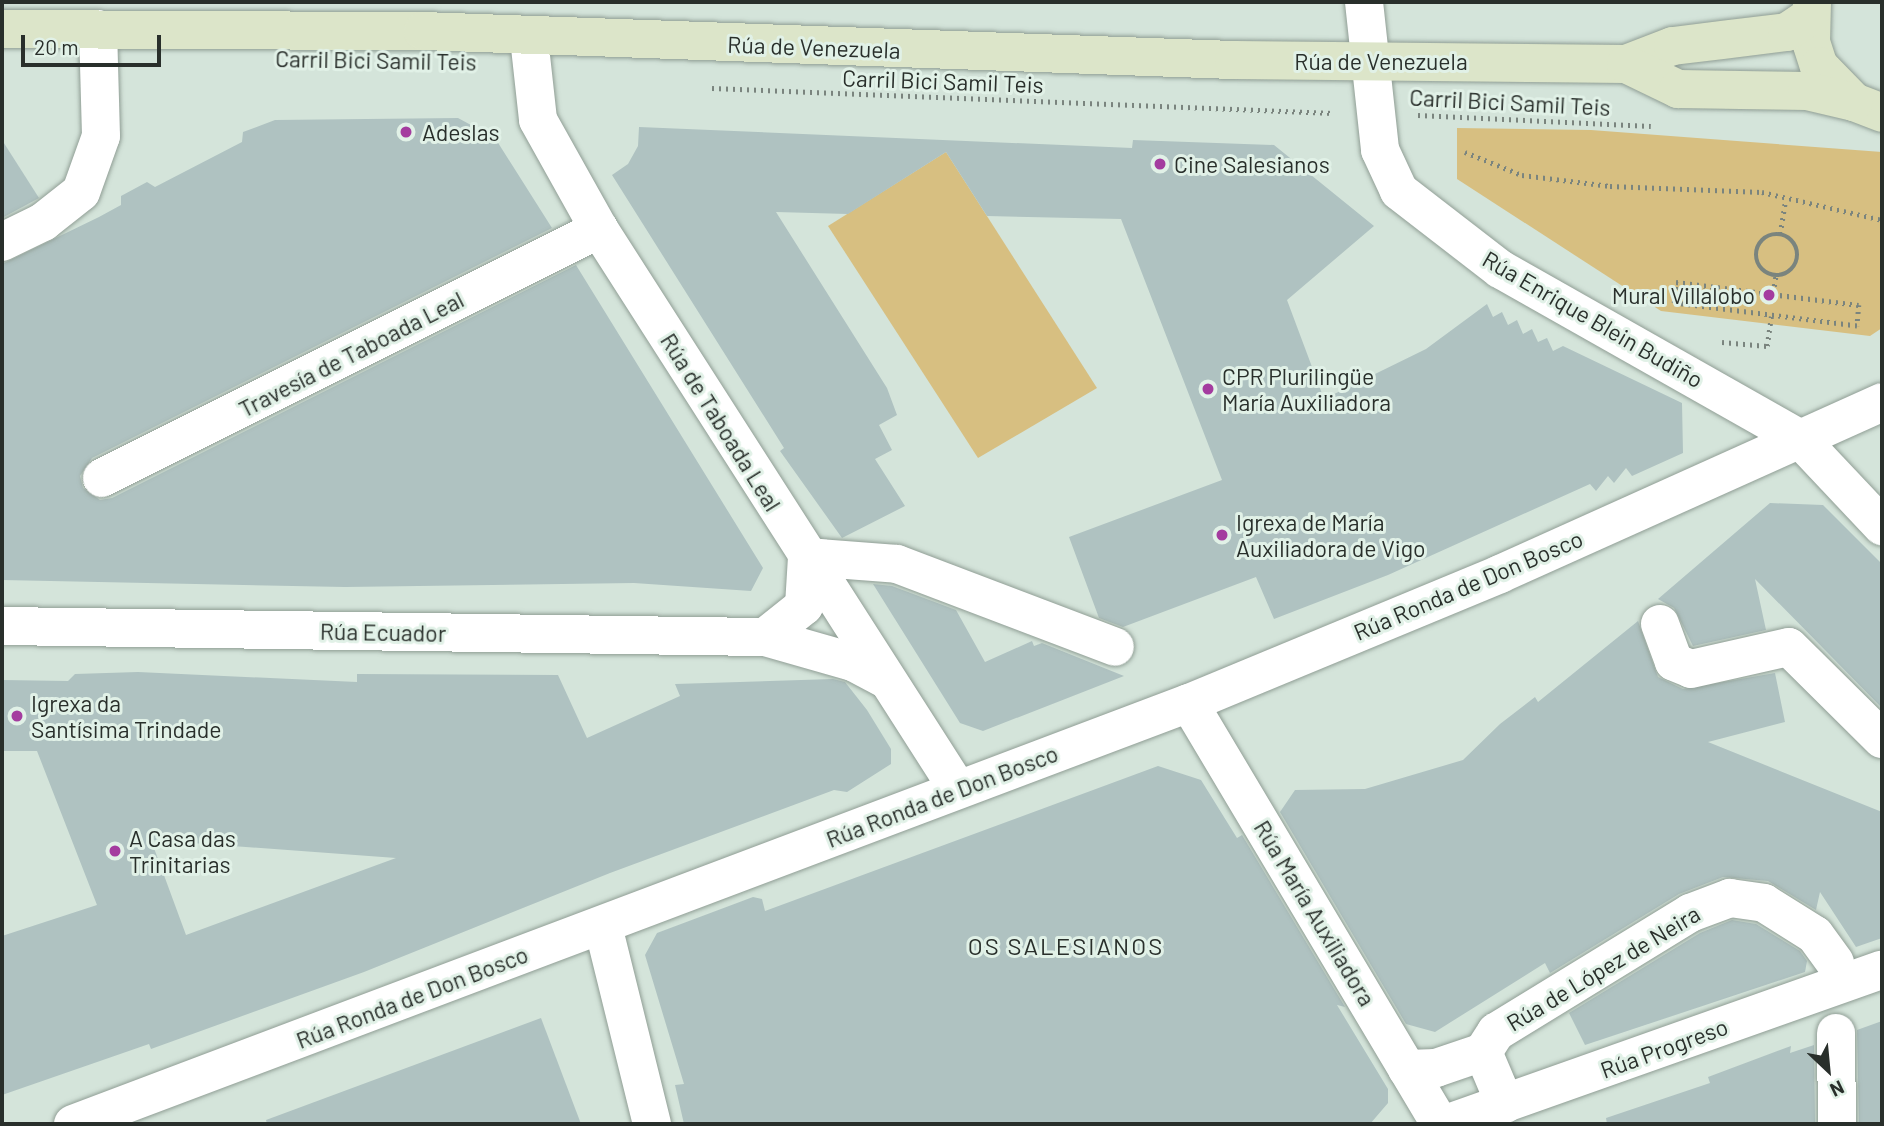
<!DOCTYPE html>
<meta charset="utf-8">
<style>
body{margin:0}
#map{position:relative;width:1884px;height:1126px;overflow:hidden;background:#d4e4da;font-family:Barlow,sans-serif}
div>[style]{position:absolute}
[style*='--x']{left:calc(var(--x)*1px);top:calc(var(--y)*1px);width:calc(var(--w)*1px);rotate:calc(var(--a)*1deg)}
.green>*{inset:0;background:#d7bf81}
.building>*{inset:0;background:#afc2c1}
.path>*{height:4.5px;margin-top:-2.25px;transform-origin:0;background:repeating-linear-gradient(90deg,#7a847e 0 2px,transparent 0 7px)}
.path>.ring{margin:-2.25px;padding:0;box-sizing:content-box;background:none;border:4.5px solid #7a847e;border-radius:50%}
.roads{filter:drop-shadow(0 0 2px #909e95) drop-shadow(0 0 2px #909e95)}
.street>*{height:38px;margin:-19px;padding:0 19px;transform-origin:19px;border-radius:19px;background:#fff}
.secondary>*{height:38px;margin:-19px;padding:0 19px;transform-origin:19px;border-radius:19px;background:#dce5c9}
.dots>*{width:19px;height:19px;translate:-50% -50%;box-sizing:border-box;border:4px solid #e1f1e7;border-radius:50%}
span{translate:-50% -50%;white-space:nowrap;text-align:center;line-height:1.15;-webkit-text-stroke:6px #e1f1e7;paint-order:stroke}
.street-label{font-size:23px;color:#292f2b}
.poi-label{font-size:23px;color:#292f2b}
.left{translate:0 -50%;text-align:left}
.right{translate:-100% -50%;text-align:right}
.neighbourhood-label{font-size:24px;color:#292f2b;letter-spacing:2px}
.frame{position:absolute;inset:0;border:4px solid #292f2b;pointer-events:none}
.north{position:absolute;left:1793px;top:1035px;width:70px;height:70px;-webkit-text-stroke:5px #e1f1e7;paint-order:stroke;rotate:154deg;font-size:19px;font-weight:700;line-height:28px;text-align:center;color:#292f2b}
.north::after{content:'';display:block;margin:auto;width:24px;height:32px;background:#292f2b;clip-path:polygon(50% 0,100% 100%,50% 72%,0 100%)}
.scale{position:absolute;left:21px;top:35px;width:140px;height:32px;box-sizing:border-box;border:4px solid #292f2b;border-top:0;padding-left:9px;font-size:21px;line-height:24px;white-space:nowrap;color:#292f2b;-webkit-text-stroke:5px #e1f1e7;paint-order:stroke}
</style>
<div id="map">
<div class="green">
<i style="clip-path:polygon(1457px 128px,1591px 130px,1882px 152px,1882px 328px,1870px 336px,1661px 311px,1457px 179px)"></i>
<i style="clip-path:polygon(946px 152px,1097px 388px,978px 458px,828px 226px)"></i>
</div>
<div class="building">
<i style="clip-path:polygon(458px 118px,495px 138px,552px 228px,92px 458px,80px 476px,83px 488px,100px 500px,112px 498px,576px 265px,763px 568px,751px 591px,634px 583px,345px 587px,2px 580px,2px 264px,99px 217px,121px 205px,121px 196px,147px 182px,155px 187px,242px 142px,243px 132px,275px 120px)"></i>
<i style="clip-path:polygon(639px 127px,1132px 148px,1133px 140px,1274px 145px,1374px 226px,1287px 300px,1324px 399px,1426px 349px,1487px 304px,1493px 317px,1502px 312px,1508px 325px,1517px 320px,1523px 334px,1532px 329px,1538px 342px,1547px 338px,1553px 351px,1563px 346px,1682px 403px,1683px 453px,1632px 476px,1626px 468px,1614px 483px,1608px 476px,1596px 491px,1590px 484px,1388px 575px,1274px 619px,1256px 577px,1123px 627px,1099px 618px,1069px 537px,1222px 480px,1121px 219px,987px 216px,946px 152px,848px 214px,776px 212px,887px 388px,897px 415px,879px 425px,892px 450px,875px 459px,905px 506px,842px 538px,780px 451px,784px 448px,612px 175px,628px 164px,638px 146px)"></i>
<i style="clip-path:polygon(2px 140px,39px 198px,2px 218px)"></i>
<i style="clip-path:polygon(1770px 503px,1823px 505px,1882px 564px,1882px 708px,1755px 579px,1766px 630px,1693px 646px,1674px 608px,1658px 599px)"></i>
<i style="clip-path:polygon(873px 584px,892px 586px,956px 610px,985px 662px,1032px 641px,1034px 646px,1042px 643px,1124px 676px,983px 731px,960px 723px)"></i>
<i style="clip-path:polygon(1638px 621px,1658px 677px,1683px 689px,1775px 673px,1785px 722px,1708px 742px,1882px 812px,1882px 938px,1856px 947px,1820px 892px,1816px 910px,1768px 881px,1723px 877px,1679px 894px,1550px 973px,1545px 963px,1435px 1032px,1406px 1024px,1280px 812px,1295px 790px,1365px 789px,1463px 760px,1500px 724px,1535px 697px,1538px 702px)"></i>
<i style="clip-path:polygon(evenodd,138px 672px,357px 682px,357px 674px,558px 675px,587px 738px,680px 696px,675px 684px,833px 679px,845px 682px,867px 710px,891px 749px,891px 764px,847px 792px,834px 790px,610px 873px,364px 972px,151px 1049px,149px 1044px,2px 1095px,2px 936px,97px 905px,37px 751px,2px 751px,2px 680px,68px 681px,75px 674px,138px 672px,151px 840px,396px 858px,186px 935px,151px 840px)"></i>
<i style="clip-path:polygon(1158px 766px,1201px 780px,1237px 838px,1242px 835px,1345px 1007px,1337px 1005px,1388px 1089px,1388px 1103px,1370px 1124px,684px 1124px,675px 1085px,684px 1084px,645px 955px,657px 933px,753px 897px,762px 899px,765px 911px)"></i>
<i style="clip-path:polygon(1732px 920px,1756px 924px,1800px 951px,1807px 961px,1805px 972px,1585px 1045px,1569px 1013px,1700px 933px)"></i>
<i style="clip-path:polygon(541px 1018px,581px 1124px,267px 1124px,266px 1120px)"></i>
<i style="clip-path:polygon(1882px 1021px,1882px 1124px,1859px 1124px,1857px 1030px)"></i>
<i style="clip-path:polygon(1814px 1045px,1815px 1124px,1607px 1124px,1606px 1118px,1710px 1083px,1708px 1077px,1791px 1046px,1790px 1053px)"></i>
</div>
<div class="path">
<i style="--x:712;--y:88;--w:622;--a:2.31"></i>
<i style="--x:1418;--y:115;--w:233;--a:2.7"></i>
<i style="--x:1465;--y:152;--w:61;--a:22"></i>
<i style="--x:1522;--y:175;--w:89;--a:7.1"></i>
<i style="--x:1610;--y:186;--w:152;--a:2.3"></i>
<i style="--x:1762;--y:192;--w:123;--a:13.1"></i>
<i style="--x:1780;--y:234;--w:33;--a:-81"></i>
<i class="ring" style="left:1756px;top:234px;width:37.5px;height:37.5px"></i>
<i style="--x:1676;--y:282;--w:184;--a:7.2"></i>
<i style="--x:1859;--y:305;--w:21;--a:95"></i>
<i style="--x:1857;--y:326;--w:184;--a:-172.8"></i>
<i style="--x:1674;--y:303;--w:21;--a:-85"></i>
<i style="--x:1773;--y:293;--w:18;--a:-81"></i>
<i style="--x:1722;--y:342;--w:45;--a:5.1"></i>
<i style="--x:1767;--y:346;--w:30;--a:-82"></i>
</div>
<div class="roads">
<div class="street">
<i style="--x:1364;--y:2;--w:149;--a:83.8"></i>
<i style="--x:1380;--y:150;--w:45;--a:65.1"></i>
<i style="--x:1399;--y:191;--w:128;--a:37.7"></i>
<i style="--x:1500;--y:269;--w:345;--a:29.5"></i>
<i style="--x:1800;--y:439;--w:120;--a:46.7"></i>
<i style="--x:529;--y:38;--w:82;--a:83.7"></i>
<i style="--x:538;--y:120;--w:125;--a:60.8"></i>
<i style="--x:599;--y:229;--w:664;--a:57.36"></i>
<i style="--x:2;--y:242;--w:46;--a:-26"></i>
<i style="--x:43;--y:222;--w:48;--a:-38.3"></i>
<i style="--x:81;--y:192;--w:59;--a:-70.3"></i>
<i style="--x:101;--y:136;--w:107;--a:-91.6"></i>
<i style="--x:102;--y:478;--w:556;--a:-26.61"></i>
<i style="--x:807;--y:557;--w:90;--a:4.4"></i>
<i style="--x:897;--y:564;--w:233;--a:20.8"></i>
<i style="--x:1660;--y:624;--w:40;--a:69.8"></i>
<i style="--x:1674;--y:662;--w:18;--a:22"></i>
<i style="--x:1691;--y:669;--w:100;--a:-12.7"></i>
<i style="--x:1789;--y:647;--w:131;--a:44.7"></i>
<i style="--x:2;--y:626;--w:763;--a:0.83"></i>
<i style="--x:765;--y:637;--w:50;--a:-38.5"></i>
<i style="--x:804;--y:606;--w:49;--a:-86.5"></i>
<i style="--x:765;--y:637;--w:91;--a:15.9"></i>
<i style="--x:853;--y:662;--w:38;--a:28"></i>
<i style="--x:1189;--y:703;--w:490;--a:59.2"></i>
<i style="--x:603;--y:926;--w:204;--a:76.1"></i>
<i style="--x:1836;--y:1033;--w:91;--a:89.4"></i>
<i style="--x:1407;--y:1069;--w:29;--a:-2"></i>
<i style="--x:1436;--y:1068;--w:50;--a:-18.8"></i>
<i style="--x:1505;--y:1104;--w:56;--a:-112.9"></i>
<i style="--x:1483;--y:1052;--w:24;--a:-57"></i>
<i style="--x:1496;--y:1032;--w:228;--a:-31.5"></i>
<i style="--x:1690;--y:913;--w:43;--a:-20.6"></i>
<i style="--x:1730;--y:898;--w:34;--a:8"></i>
<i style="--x:1764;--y:903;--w:60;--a:32.1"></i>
<i style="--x:1815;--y:935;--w:34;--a:54"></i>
<i style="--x:73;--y:1124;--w:1193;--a:-20.67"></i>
<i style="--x:1189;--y:703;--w:337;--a:-22.5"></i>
<i style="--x:1500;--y:574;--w:419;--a:-24.2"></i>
<i style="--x:1446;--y:1124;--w:462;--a:-19.5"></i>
</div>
<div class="secondary">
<i style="--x:1812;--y:2;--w:40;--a:91.4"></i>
<i style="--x:1811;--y:42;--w:25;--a:72"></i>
<i style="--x:1819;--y:66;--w:50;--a:45.8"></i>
<i style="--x:1854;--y:102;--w:30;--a:21"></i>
<i style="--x:2;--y:29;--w:421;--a:0.3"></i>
<i style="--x:423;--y:31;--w:812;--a:2.05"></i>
<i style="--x:1234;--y:60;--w:392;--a:0.6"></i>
<i style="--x:1626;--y:64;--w:50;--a:-21"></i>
<i style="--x:1673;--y:46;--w:115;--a:-7"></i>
<i style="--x:1787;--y:32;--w:27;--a:-34"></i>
<i style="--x:1626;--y:64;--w:58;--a:25.7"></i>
<i style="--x:1678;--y:89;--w:129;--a:0.9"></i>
<i style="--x:1807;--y:91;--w:48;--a:13.2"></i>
</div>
</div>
<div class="dots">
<i style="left:406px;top:132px;background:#a43c9f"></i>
<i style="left:1160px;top:164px;background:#a43c9f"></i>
<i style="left:1769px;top:295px;background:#a43c9f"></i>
<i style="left:1208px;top:389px;background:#a43c9f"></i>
<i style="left:1222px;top:535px;background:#a43c9f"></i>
<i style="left:17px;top:716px;background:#a43c9f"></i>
<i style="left:115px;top:851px;background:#a43c9f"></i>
</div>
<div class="street-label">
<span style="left:814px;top:47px;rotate:2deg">Rúa de Venezuela</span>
<span style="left:376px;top:60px;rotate:1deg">Carril Bici Samil Teis</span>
<span style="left:1381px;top:61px">Rúa de Venezuela</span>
<span style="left:943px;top:81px;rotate:2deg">Carril Bici Samil Teis</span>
<span style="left:1510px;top:102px;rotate:3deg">Carril Bici Samil Teis</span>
<span style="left:1593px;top:319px;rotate:30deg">Rúa Enrique Blein Budiño</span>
<span style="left:351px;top:354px;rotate:-27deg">Travesía de Taboada Leal</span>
<span style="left:721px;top:422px;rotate:58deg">Rúa de Taboada Leal</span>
<span style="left:1468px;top:585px;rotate:-23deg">Rúa Ronda de Don Bosco</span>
<span style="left:383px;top:632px;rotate:1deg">Rúa Ecuador</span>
<span style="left:942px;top:796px;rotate:-21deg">Rúa Ronda de Don Bosco</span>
<span style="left:1315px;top:913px;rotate:59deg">Rúa María Auxiliadora</span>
<span style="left:1603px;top:968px;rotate:-31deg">Rúa de López de Neira</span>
<span style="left:412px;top:997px;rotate:-21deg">Rúa Ronda de Don Bosco</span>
<span style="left:1664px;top:1048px;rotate:-20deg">Rúa Progreso</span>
</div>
<div class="poi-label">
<span class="left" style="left:422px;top:132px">Adeslas</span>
<span class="left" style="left:1174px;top:164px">Cine Salesianos</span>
<span class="right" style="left:1755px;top:295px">Mural Villalobo</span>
<span class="left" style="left:1222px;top:389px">CPR Plurilingüe<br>María Auxiliadora</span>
<span class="left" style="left:1236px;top:535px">Igrexa de María<br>Auxiliadora de Vigo</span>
<span class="left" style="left:31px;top:716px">Igrexa da<br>Santísima Trindade</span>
<span class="left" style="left:129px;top:851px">A Casa das<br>Trinitarias</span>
</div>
<div class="neighbourhood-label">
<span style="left:1066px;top:946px">OS SALESIANOS</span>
</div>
<div class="frame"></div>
<div class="north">N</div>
<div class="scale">20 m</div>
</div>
